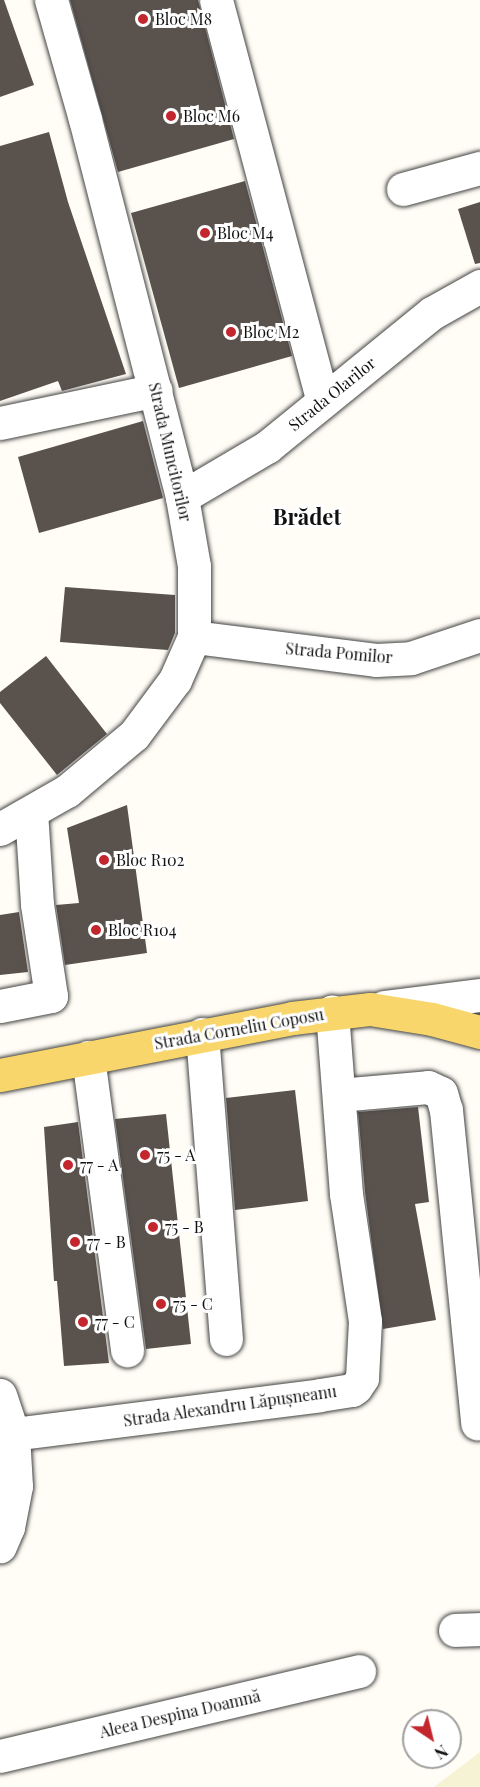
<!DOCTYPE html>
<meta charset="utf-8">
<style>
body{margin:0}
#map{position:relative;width:480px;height:1787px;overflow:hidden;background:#fffdf5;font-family:"Playfair Display",serif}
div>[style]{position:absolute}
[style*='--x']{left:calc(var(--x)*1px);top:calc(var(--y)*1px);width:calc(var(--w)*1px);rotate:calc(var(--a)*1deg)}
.farmland>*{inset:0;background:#f6f3d4}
.building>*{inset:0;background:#5a524d}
.roads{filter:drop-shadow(0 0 2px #444) drop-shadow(0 0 2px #444)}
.minor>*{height:33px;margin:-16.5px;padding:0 16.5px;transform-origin:16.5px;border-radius:16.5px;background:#fff}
.major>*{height:33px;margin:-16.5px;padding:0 16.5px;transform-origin:16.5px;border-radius:16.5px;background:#f9d66b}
.dots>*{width:16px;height:16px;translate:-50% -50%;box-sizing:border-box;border:3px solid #fff;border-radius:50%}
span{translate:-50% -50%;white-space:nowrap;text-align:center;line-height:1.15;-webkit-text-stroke:6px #fff;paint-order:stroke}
.poi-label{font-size:16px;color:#111}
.left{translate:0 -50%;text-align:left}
.street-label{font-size:16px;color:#111}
.district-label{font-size:22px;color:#111;font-weight:700}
.north{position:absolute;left:402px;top:1709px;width:60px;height:60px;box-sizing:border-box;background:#fff;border:2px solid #a0a0a0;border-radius:50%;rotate:145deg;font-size:16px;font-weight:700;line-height:24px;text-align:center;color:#111}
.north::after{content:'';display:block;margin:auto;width:21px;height:27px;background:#c4262e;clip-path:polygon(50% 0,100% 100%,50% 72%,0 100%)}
</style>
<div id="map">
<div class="farmland">
<i style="clip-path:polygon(480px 1752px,480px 1787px,434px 1787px)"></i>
</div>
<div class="building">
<i style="clip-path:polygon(0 0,4px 0,34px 85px,0 97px)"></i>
<i style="clip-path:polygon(70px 0,198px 0,234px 139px,118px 172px)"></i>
<i style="clip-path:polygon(49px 132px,68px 202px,126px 374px,62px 391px,58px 381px,0 401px,0 146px)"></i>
<i style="clip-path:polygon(245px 181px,292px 356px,179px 388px,131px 213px)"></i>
<i style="clip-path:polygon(480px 202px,480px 263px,475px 264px,458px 209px)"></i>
<i style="clip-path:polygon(143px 421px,163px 498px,39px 533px,18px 457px)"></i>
<i style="clip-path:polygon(65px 587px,175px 595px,175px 633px,168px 650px,60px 642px)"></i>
<i style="clip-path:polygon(46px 656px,107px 734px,57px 775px,0 703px,0 692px)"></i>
<i style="clip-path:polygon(127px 805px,147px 953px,65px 965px,56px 905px,79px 903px,67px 828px)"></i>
<i style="clip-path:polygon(19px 912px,28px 972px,0 975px,0 915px)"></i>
<i style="clip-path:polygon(295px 1090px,308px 1201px,235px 1210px,226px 1098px)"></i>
<i style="clip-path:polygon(418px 1107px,429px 1202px,415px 1204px,436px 1320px,383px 1329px,365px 1192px,358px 1112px)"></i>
<i style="clip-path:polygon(166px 1114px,191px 1344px,146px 1349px,115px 1119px)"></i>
<i style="clip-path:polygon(78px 1122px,109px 1363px,64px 1366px,57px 1281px,54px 1281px,44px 1127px)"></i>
</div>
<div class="roads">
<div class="minor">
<i style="--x:216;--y:0;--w:415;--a:75.1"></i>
<i style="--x:403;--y:189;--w:80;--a:-15.3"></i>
<i style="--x:0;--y:423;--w:159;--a:-11.9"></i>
<i style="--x:182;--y:497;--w:99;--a:-30.5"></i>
<i style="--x:267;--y:447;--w:213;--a:-39.1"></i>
<i style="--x:432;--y:313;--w:55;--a:-29.4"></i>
<i style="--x:194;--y:637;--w:183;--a:7.2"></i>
<i style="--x:376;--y:660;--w:35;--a:-3"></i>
<i style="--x:411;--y:658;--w:73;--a:-18.4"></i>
<i style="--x:0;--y:829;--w:77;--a:-29.6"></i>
<i style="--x:67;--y:791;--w:87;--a:-39.9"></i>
<i style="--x:134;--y:735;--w:69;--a:-53.3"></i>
<i style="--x:175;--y:680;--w:47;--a:-66.2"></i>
<i style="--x:194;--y:637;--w:71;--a:-90"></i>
<i style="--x:194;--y:566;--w:70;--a:-99.9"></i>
<i style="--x:182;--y:497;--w:390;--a:-104.4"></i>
<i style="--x:85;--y:119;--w:124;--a:-105.9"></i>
<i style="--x:0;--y:1006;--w:52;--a:-11.1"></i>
<i style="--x:51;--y:996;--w:93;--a:-98.7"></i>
<i style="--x:37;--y:904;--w:92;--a:-93.7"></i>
<i style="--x:384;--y:1007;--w:97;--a:-7.1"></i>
<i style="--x:202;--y:1034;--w:306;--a:85.5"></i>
<i style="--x:88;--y:1057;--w:296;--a:82.4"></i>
<i style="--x:339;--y:1095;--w:89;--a:-5.1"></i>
<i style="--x:428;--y:1087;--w:14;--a:25"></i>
<i style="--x:441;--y:1093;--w:18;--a:74"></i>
<i style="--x:446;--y:1110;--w:315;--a:84.3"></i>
<i style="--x:0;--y:1395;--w:41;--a:71.6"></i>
<i style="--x:13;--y:1434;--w:52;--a:86.7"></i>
<i style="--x:16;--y:1486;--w:42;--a:101"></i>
<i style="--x:8;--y:1527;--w:21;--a:113"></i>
<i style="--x:13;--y:1434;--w:309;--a:-7.2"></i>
<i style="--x:320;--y:1395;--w:32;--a:-9"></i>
<i style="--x:352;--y:1390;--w:5;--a:-37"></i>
<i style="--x:356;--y:1387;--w:11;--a:-56"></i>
<i style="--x:362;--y:1378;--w:57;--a:-87"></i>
<i style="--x:365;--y:1321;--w:128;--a:-98.5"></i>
<i style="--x:346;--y:1194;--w:183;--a:-94.4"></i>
<i style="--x:455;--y:1630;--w:25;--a:-2"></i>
<i style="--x:0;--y:1756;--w:369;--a:-13.3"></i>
</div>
<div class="major">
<i style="--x:0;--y:1075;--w:298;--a:-11"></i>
<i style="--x:292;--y:1018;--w:79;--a:-6.6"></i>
<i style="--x:370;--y:1009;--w:63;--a:9.2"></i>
<i style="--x:432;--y:1019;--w:50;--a:15.2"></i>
</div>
</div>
<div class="dots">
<i style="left:143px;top:19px;background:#c4262e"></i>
<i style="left:171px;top:116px;background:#c4262e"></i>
<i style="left:205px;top:233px;background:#c4262e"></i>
<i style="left:231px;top:332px;background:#c4262e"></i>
<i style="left:104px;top:860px;background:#c4262e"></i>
<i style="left:96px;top:930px;background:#c4262e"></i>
<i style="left:145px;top:1155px;background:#c4262e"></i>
<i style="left:68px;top:1165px;background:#c4262e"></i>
<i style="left:153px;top:1227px;background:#c4262e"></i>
<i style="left:75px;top:1242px;background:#c4262e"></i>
<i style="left:161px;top:1304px;background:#c4262e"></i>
<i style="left:83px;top:1322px;background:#c4262e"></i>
</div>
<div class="poi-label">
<span class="left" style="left:155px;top:19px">Bloc M8</span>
<span class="left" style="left:183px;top:116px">Bloc M6</span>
<span class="left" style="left:217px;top:233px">Bloc M4</span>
<span class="left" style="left:243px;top:332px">Bloc M2</span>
<span class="left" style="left:116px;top:860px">Bloc R102</span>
<span class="left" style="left:108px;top:930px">Bloc R104</span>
<span class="left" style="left:157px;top:1155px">75 - A</span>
<span class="left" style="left:80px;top:1165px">77 - A</span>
<span class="left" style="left:165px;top:1227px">75 - B</span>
<span class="left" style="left:87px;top:1242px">77 - B</span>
<span class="left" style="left:173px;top:1304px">75 - C</span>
<span class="left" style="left:95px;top:1322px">77 - C</span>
</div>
<div class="street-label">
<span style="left:332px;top:394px;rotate:-39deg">Strada Olarilor</span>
<span style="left:170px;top:452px;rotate:77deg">Strada Muncitorilor</span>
<span style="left:339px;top:653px;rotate:5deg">Strada Pomilor</span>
<span style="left:239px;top:1029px;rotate:-10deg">Strada Corneliu Coposu</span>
<span style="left:230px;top:1406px;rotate:-8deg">Strada Alexandru Lăpușneanu</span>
<span style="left:180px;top:1714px;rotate:-13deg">Aleea Despina Doamnă</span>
</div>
<div class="district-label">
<span style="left:307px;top:517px">Brădet</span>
</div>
<div class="north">N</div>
</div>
